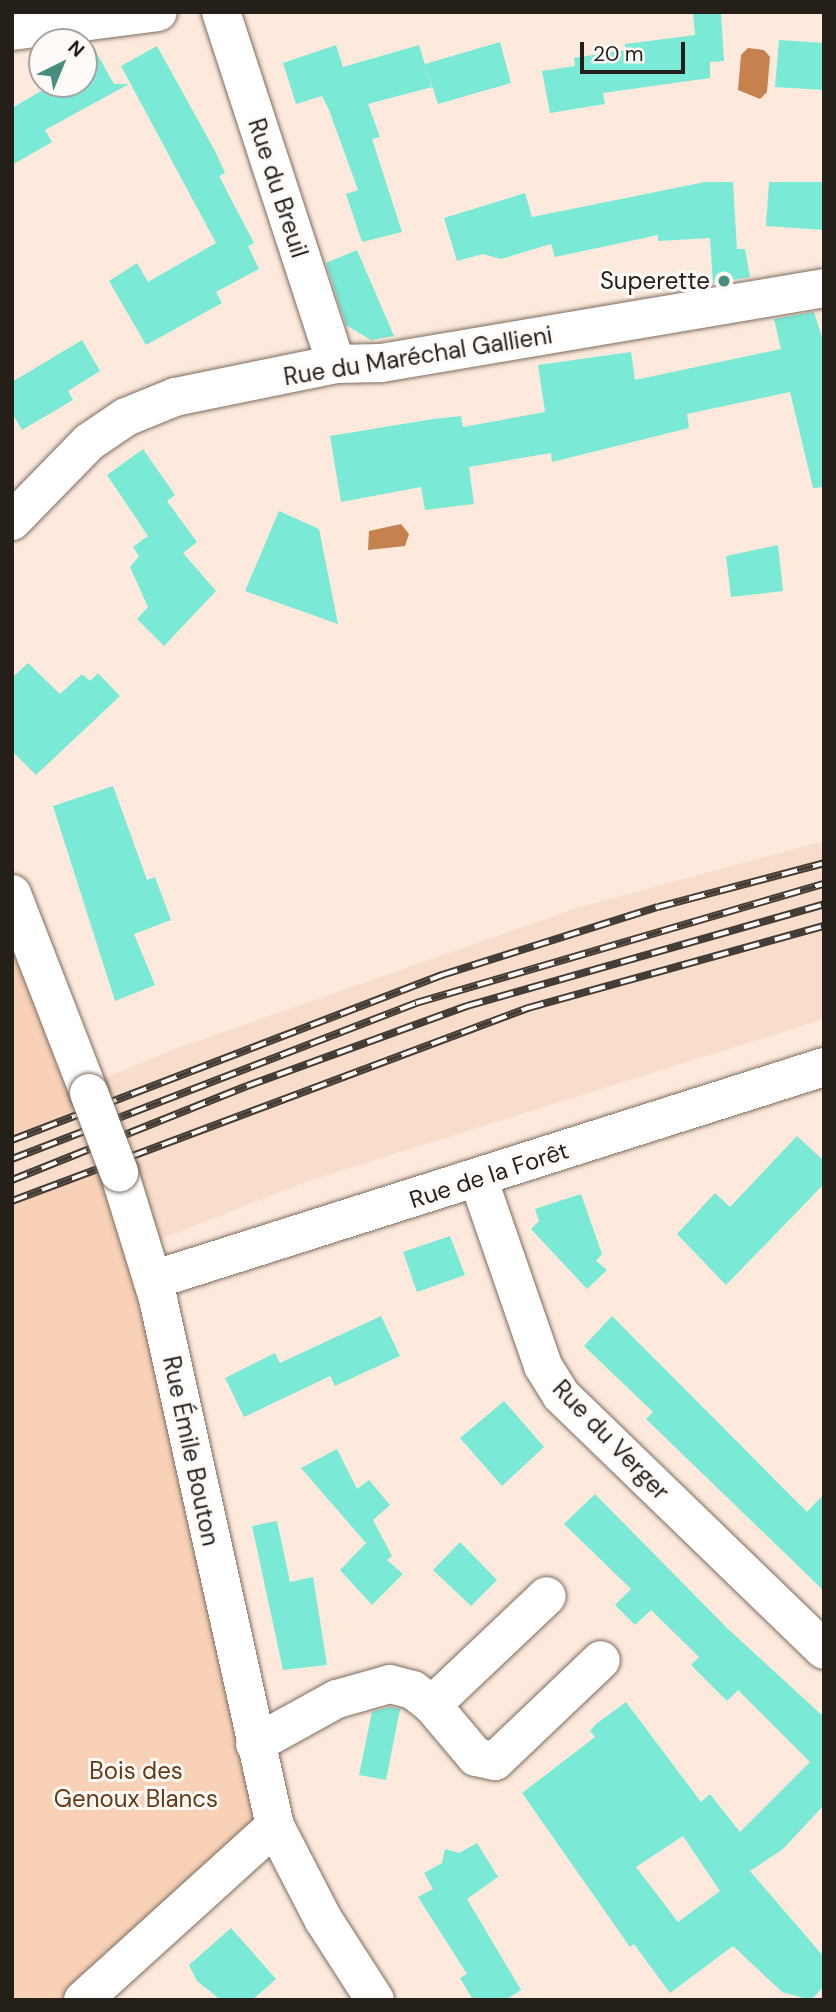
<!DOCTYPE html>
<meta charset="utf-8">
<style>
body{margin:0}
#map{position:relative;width:836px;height:2012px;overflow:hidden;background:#fdeadc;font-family:"DM Sans",sans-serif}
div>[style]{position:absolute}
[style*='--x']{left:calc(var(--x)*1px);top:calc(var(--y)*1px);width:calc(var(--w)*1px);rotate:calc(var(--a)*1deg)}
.built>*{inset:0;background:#f7ddca}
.green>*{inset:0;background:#f8d1b6}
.water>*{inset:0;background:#c5824f}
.building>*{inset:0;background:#7ae9d5}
.roads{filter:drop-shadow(0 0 2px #7d6d61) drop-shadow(0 0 2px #7d6d61)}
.minor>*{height:38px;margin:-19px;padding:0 19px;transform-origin:19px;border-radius:19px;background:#fff}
.tertiary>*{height:38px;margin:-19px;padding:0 19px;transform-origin:19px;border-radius:19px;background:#fff}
.secondary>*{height:38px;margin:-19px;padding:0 19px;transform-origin:19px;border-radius:19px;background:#fff}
.rail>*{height:8px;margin-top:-4px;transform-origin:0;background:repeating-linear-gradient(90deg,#fefaf7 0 16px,#443c36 0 32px);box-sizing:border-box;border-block:2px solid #443c36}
.bridges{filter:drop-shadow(0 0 2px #7d6d61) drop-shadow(0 0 2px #7d6d61)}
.minor-bridge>*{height:38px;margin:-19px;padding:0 19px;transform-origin:19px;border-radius:19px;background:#fff}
.dots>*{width:19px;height:19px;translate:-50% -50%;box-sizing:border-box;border:4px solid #fefaf7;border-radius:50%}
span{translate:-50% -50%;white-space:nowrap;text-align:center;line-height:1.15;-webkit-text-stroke:6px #fefaf7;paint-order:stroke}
.street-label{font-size:24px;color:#251f1a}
.poi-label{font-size:24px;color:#251f1a}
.right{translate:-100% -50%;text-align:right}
.park-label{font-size:24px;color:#663912}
.frame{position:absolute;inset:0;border:14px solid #251f1a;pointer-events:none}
.north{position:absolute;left:28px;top:28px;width:70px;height:70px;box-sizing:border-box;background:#fefaf7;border:2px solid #a7a29f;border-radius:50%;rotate:43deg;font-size:19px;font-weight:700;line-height:28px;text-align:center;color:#251f1a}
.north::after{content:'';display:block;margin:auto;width:24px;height:32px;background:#498d81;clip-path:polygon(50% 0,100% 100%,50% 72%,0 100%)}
.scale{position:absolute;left:580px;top:42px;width:105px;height:32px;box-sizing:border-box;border:4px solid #251f1a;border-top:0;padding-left:9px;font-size:21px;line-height:24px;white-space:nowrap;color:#251f1a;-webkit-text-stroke:5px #fefaf7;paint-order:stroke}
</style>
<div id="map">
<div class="built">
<i style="clip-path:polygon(824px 841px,824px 1019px,308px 1181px,12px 1298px,12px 1116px,178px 1048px,577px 908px)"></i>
</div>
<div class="green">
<i style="clip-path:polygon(12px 949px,81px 1112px,12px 1140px)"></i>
<i style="clip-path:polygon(109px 1167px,275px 1826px,81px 2000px,12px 2000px,12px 1203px)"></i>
</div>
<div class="water">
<i style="clip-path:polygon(748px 48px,764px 50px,770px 57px,767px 92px,760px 99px,738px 90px,741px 55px)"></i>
<i style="clip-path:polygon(401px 524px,409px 534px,405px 546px,368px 550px,369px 531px)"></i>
</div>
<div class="building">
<i style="clip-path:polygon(693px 12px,721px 12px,724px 61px,710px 62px,710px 78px,603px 93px,605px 104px,550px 113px,542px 71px,575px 66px,574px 58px,625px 50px,625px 44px,695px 35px)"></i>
<i style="clip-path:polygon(779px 40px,824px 43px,824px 90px,775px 87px)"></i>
<i style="clip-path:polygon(500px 42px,511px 83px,438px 104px,425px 64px)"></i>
<i style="clip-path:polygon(91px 43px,114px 84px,129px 84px,45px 130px,52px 142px,12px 165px,12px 108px,53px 84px,84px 84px,84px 44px)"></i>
<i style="clip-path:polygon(336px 45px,343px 67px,419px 45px,432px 87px,368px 104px,380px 137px,372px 139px,402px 232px,362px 242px,346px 194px,358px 190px,329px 110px,322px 96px,296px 104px,283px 63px)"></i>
<i style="clip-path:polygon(157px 46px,215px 151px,225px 173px,219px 176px,254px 243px,248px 246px,259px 269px,216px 292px,222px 303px,146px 345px,109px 281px,137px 263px,148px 282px,216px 243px,121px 66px)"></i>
<i style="clip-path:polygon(705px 182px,733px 182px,737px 249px,745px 249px,750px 277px,713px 283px,710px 238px,658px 241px,658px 235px,555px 257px,551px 244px,501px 259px,483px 254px,457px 261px,444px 218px,525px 193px,532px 217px)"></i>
<i style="clip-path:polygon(769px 182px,824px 182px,824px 230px,766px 226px)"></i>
<i style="clip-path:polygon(357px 250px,394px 336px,371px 340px,346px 325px,326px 263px)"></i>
<i style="clip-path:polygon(814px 312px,824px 343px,824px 487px,813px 488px,790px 392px,687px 414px,689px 428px,552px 462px,551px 453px,469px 467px,474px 504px,425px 510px,421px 487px,341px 502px,330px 436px,433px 419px,461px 416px,463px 427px,545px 412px,538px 365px,631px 352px,635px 380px,781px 349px,774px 319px)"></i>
<i style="clip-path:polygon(82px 340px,100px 371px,68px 391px,73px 400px,22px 430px,12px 413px,12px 382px)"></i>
<i style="clip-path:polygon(143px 449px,175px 495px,167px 501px,197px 542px,183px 553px,216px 591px,164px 646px,137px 619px,148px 607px,130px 567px,139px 556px,133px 547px,148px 536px,107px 475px)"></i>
<i style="clip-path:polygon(279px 511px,319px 529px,338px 624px,245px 591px)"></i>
<i style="clip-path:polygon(778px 545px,783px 591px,731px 597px,726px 556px)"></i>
<i style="clip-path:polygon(28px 663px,60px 694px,82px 674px,90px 681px,98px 673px,120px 696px,36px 775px,12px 751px,12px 678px)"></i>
<i style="clip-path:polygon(113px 786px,147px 880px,155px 877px,171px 920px,134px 934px,155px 985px,115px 1001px,53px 806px)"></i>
<i style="clip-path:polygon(797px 1136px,824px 1161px,824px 1184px,726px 1285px,677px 1234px,715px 1193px,730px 1207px)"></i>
<i style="clip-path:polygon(581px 1194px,602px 1254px,596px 1261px,607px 1270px,587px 1289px,531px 1229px,539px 1221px,535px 1209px)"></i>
<i style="clip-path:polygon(450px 1236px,465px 1275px,417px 1292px,403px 1252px)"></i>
<i style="clip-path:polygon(381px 1316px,400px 1356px,335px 1386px,330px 1376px,244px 1417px,225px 1378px,275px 1353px,280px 1363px)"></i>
<i style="clip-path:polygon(612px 1316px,807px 1512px,824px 1494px,824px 1591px,646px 1419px,653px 1412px,584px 1346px)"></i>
<i style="clip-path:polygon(504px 1401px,544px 1447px,502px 1486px,460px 1438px)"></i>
<i style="clip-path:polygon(337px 1449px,357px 1489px,369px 1480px,390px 1505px,373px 1520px,392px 1556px,387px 1560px,403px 1574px,372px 1605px,340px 1570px,366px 1543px,301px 1468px)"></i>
<i style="clip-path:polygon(evenodd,595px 1494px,728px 1629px,824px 1717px,824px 1805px,783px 1849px,750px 1871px,824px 1957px,824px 1986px,811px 2000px,782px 1992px,733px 1946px,670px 1993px,634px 1944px,630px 1947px,522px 1793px,595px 1737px,590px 1731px,596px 1724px,626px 1702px,701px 1802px,710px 1794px,740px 1832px,810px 1762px,738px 1690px,727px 1701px,691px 1665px,699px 1657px,651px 1610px,635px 1625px,615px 1605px,631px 1589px,564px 1524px,595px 1494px,683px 1836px,720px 1891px,678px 1922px,636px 1867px,683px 1836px)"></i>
<i style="clip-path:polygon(277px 1521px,290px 1582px,313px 1577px,327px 1665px,283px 1670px,252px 1526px)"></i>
<i style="clip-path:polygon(460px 1542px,497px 1580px,471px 1606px,433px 1570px)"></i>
<i style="clip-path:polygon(389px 1707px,400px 1709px,386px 1780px,359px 1775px,372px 1712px)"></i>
<i style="clip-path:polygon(477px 1843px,498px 1877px,467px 1899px,521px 1990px,505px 2000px,473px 2000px,460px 1978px,467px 1974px,418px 1897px,433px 1889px,424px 1873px,442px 1863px,445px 1849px,459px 1853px)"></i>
<i style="clip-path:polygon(231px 1928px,276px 1979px,252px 2000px,221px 2000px,197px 1981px,189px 1965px)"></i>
</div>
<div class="roads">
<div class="minor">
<i style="--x:12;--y:894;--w:213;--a:68.8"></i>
<i style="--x:119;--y:1172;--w:133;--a:72.9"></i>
<i style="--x:158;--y:1299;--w:540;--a:77.48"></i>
<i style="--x:275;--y:1826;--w:105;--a:62.7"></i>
<i style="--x:323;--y:1919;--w:96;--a:57.3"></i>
<i style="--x:478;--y:1178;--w:199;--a:70.9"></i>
<i style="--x:543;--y:1366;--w:34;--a:58"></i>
<i style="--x:561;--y:1395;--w:366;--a:44.1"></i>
<i style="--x:153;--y:1280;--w:704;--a:-17.61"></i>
<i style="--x:432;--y:1705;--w:158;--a:-43.5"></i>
<i style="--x:255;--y:1744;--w:94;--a:-28.8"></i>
<i style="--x:337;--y:1699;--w:55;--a:-15.8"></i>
<i style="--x:390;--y:1684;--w:24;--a:15"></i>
<i style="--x:413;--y:1690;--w:24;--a:38"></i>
<i style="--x:432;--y:1705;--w:68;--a:49.8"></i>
<i style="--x:476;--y:1757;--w:19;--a:12"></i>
<i style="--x:495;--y:1761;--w:146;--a:-43.6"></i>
<i style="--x:83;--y:2000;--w:259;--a:-42.2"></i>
</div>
<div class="tertiary">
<i style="--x:221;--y:12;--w:370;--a:71.9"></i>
</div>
<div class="secondary">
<i style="--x:12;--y:31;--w:147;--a:-7.4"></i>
<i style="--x:12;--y:521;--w:110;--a:-45.7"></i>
<i style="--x:89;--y:442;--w:45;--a:-34"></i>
<i style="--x:126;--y:417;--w:53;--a:-22.2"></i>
<i style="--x:175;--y:397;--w:164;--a:-11.6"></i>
<i style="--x:336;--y:364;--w:45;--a:-1.3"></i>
<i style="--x:381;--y:363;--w:449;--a:-9.6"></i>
</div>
</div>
<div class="rail">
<i style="--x:12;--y:1140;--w:461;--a:-21"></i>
<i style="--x:442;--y:975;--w:226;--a:-17.5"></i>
<i style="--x:658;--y:907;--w:172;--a:-14.8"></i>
<i style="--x:12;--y:1159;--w:433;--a:-21.1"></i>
<i style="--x:416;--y:1003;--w:425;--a:-16.3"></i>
<i style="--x:12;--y:1180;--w:253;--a:-21.8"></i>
<i style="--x:247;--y:1086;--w:234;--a:-20"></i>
<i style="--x:467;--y:1006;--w:371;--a:-15.9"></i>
<i style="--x:12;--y:1201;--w:551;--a:-20.51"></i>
<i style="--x:528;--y:1008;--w:307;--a:-15.5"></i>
</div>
<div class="bridges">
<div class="minor-bridge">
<i style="--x:89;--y:1093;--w:85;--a:69.2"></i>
</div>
</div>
<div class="dots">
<i style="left:724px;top:281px;background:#498d81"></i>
</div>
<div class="street-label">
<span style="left:278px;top:188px;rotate:72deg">Rue du Breuil</span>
<span style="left:418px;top:356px;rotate:-9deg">Rue du Maréchal Gallieni</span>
<span style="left:489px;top:1175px;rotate:-18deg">Rue de la Forêt</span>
<span style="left:611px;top:1440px;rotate:46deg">Rue du Verger</span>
<span style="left:191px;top:1451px;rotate:78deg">Rue Émile Bouton</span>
</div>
<div class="poi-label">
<span class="right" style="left:710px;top:281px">Superette</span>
</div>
<div class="park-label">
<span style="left:136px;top:1785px">Bois des<br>Genoux Blancs</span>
</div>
<div class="frame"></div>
<div class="north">N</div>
<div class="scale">20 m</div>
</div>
